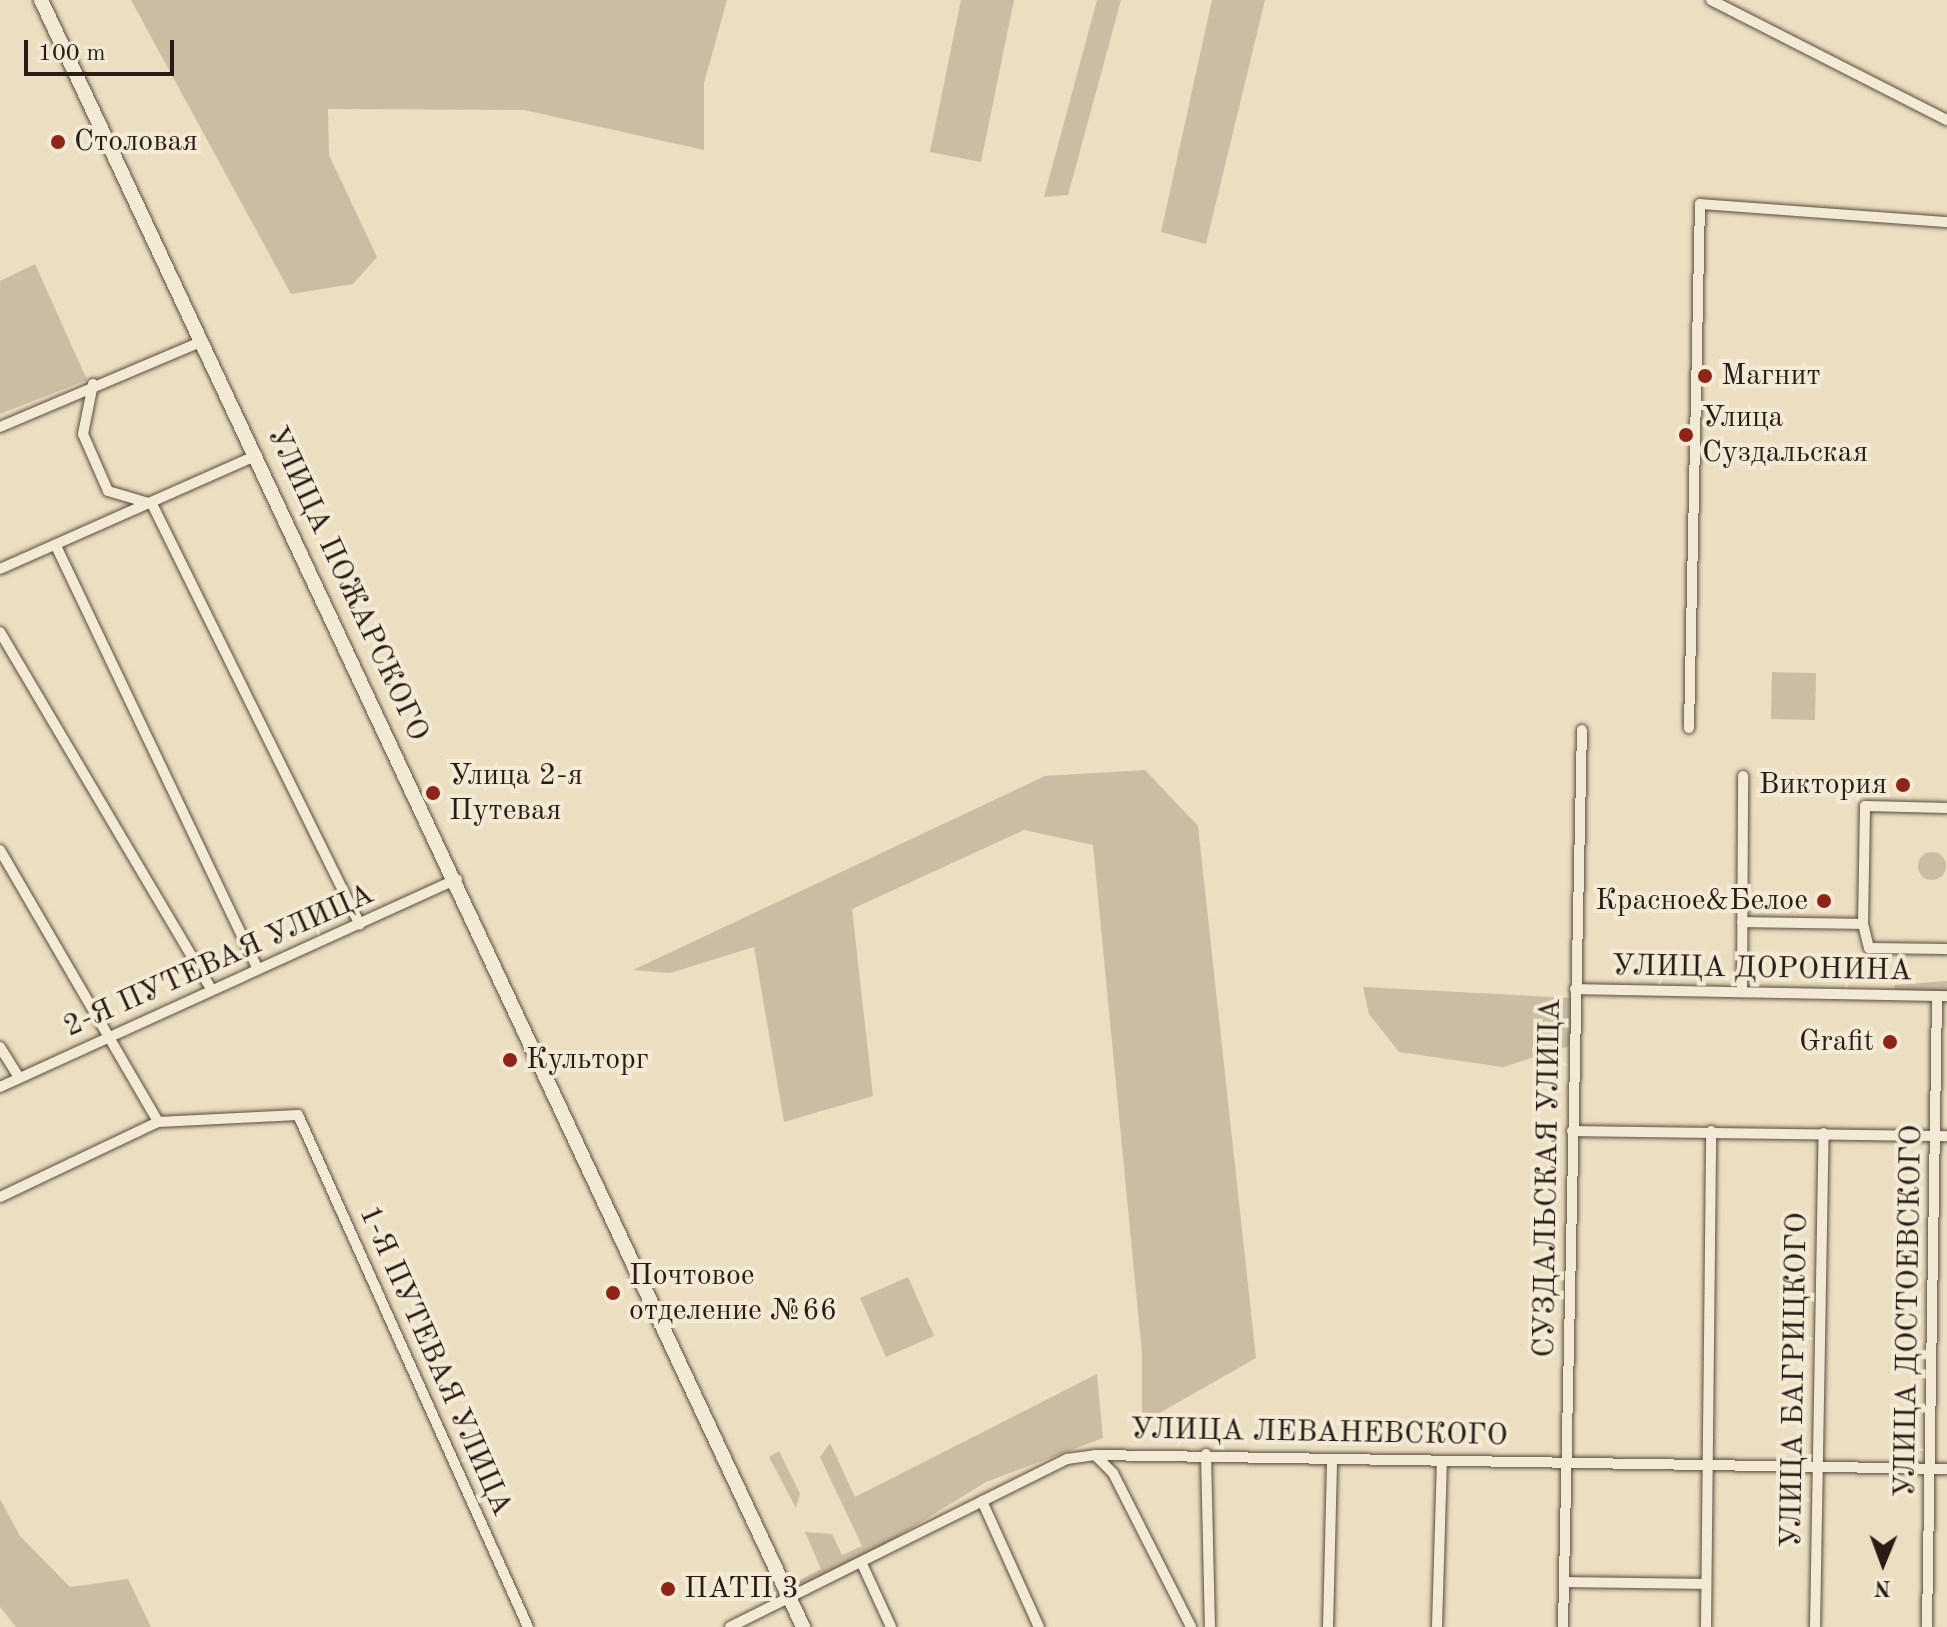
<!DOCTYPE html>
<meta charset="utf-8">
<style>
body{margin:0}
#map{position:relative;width:1947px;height:1627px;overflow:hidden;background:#ecdec0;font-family:"Old Standard TT",serif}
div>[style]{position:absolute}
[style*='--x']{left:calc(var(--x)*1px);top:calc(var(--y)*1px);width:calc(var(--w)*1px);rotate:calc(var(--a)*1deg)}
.green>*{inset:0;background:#cbbda3}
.round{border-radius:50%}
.roads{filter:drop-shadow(0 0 2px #594c3f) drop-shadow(0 0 2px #594c3f)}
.street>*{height:10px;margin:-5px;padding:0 5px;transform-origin:5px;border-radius:5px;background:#f3ead6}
.secondary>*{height:14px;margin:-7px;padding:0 7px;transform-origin:7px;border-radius:7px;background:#f3ead6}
.dots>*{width:22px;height:22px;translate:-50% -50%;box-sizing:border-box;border:4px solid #f3ead6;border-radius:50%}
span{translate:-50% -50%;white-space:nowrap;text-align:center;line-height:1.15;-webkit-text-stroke:8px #f3ead6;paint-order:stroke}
.poi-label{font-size:30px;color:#281c14}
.left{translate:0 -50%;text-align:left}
.right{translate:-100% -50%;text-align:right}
.street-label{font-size:30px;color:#281c14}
.north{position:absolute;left:1843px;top:1523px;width:80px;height:80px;-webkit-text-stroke:6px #f3ead6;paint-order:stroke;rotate:181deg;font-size:22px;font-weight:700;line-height:32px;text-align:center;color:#281c14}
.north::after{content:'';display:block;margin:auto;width:28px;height:36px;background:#281c14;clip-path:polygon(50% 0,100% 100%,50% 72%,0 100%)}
.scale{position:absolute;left:24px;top:40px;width:150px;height:36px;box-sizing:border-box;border:4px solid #281c14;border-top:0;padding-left:10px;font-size:24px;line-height:28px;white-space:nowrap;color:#281c14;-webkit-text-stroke:6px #f3ead6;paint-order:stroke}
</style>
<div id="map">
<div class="green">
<i style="clip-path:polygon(131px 0,727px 0,704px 83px,704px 150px,524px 110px,328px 109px,329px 155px,377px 257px,353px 284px,291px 294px)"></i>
<i style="clip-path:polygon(961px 0,1014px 0,981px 162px,930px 152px)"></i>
<i style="clip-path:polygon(1097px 0,1121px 0,1068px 195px,1044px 197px)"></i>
<i style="clip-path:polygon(1212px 0,1265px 0,1206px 244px,1161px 232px)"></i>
<i style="clip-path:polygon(35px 264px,87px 380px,0 414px,0 281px)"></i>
<i style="clip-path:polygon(1772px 672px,1816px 673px,1815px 720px,1771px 719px)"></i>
<i style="clip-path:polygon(1145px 770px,1198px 826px,1256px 1358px,1142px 1423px,1142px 1354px,1093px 845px,1024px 830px,852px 909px,873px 1096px,784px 1122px,754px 947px,670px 973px,633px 970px,1045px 776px)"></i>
<i class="round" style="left:1918px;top:852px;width:28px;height:28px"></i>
<i style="clip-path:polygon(1947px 981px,1947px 992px,1894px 991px,1895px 985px)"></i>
<i style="clip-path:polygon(1363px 987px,1572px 998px,1569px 1046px,1503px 1067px,1399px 1052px,1369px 1014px)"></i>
<i style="clip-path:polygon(908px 1277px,934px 1336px,886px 1357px,860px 1298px)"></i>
<i style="clip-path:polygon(1097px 1374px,1103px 1438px,986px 1482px,861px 1559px,800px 1587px,794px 1583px,821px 1569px,805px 1532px,832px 1534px,842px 1555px,862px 1546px,820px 1457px,830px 1443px,855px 1497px)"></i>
<i style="clip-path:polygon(779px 1451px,800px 1494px,796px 1508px,769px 1457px)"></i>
<i style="clip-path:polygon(0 1499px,20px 1536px,70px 1587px,128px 1579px,151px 1627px,16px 1627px,0 1607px)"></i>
</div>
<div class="roads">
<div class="street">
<i style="--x:1711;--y:0;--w:265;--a:27"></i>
<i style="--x:93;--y:384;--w:51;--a:101.3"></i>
<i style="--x:83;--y:434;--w:62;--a:66.3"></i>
<i style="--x:108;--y:491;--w:46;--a:16.5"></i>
<i style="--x:152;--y:504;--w:469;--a:63.7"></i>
<i style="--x:0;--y:427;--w:220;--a:-23"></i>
<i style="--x:56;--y:546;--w:469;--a:64.5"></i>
<i style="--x:0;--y:569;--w:281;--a:-23.9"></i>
<i style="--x:0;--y:632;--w:415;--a:59.4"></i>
<i style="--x:1689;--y:728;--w:524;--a:-88.8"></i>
<i style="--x:1700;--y:204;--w:248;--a:4.2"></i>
<i style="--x:0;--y:850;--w:315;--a:59.8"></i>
<i style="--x:1742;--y:922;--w:121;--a:0.9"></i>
<i style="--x:1863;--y:924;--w:118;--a:-89"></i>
<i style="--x:1865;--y:806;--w:82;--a:1.4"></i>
<i style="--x:1863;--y:924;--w:25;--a:76"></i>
<i style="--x:1869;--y:948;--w:78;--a:0.7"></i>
<i style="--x:1575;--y:989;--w:372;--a:1.1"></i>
<i style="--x:1742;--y:992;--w:216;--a:-89.7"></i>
<i style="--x:0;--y:1047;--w:36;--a:58"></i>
<i style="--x:0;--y:1087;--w:502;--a:-24.47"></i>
<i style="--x:1572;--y:1131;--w:375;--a:0.8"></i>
<i style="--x:0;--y:1197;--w:175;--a:-25.4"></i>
<i style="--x:158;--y:1122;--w:140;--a:-2.9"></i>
<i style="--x:298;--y:1115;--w:561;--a:65.81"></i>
<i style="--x:1206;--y:1454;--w:173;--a:88.7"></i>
<i style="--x:1095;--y:1455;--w:25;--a:45"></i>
<i style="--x:1113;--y:1473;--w:173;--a:63.1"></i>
<i style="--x:982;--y:1501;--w:138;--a:65.7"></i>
<i style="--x:863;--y:1566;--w:67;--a:65.3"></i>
<i style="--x:1564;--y:1582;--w:142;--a:0.8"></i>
<i style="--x:730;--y:1627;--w:377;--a:-26.5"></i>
<i style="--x:1067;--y:1459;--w:28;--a:-8"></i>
<i style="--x:1095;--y:1455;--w:852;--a:0.94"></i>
<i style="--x:1328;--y:1627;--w:167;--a:-88.6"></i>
<i style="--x:1437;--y:1627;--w:165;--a:-88.3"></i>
<i style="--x:1563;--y:1627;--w:897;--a:-88.79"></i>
<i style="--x:1706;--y:1627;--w:496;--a:-89.4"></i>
<i style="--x:1815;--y:1627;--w:494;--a:-89"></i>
<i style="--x:1927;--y:1627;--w:631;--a:-89.09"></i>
</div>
<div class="secondary">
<i style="--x:41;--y:0;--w:1797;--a:64.9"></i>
</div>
</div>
<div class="dots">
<i style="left:58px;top:142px;background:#8f2418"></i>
<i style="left:1705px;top:376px;background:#8f2418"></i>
<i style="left:1686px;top:435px;background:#8f2418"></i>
<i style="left:1903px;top:785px;background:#8f2418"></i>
<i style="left:433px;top:793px;background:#8f2418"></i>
<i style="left:1824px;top:901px;background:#8f2418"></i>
<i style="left:1890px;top:1042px;background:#8f2418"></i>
<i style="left:510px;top:1060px;background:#8f2418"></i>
<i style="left:613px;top:1293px;background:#8f2418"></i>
<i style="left:668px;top:1589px;background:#8f2418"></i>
</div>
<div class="poi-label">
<span class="left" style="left:74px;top:142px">Столовая</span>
<span class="left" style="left:1721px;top:376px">Магнит</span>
<span class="left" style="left:1702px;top:435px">Улица<br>Суздальская</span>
<span class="left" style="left:449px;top:793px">Улица 2-я<br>Путевая</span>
<span class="right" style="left:1887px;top:785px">Виктория</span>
<span class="right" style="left:1808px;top:901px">Красное&amp;Белое</span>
<span class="right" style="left:1874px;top:1042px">Grafit</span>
<span class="left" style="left:526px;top:1060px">Культорг</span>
<span class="left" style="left:629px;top:1293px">Почтовое<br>отделение №66</span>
<span class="left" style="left:684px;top:1589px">ПАТП 3</span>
</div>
<div class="street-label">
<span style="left:347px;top:584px;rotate:65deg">УЛИЦА ПОЖАРСКОГО</span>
<span style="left:219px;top:961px;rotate:-24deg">2-Я ПУТЕВАЯ УЛИЦА</span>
<span style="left:1762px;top:969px;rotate:1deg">УЛИЦА ДОРОНИНА</span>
<span style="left:1548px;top:1178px;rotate:-89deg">СУЗДАЛЬСКАЯ УЛИЦА</span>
<span style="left:1909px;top:1311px;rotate:-89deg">УЛИЦА ДОСТОЕВСКОГО</span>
<span style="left:435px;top:1361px;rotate:66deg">1-Я ПУТЕВАЯ УЛИЦА</span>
<span style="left:1795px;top:1380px;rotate:-89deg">УЛИЦА БАГРИЦКОГО</span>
<span style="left:1319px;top:1433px;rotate:1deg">УЛИЦА ЛЕВАНЕВСКОГО</span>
</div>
<div class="north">N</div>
<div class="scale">100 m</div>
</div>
